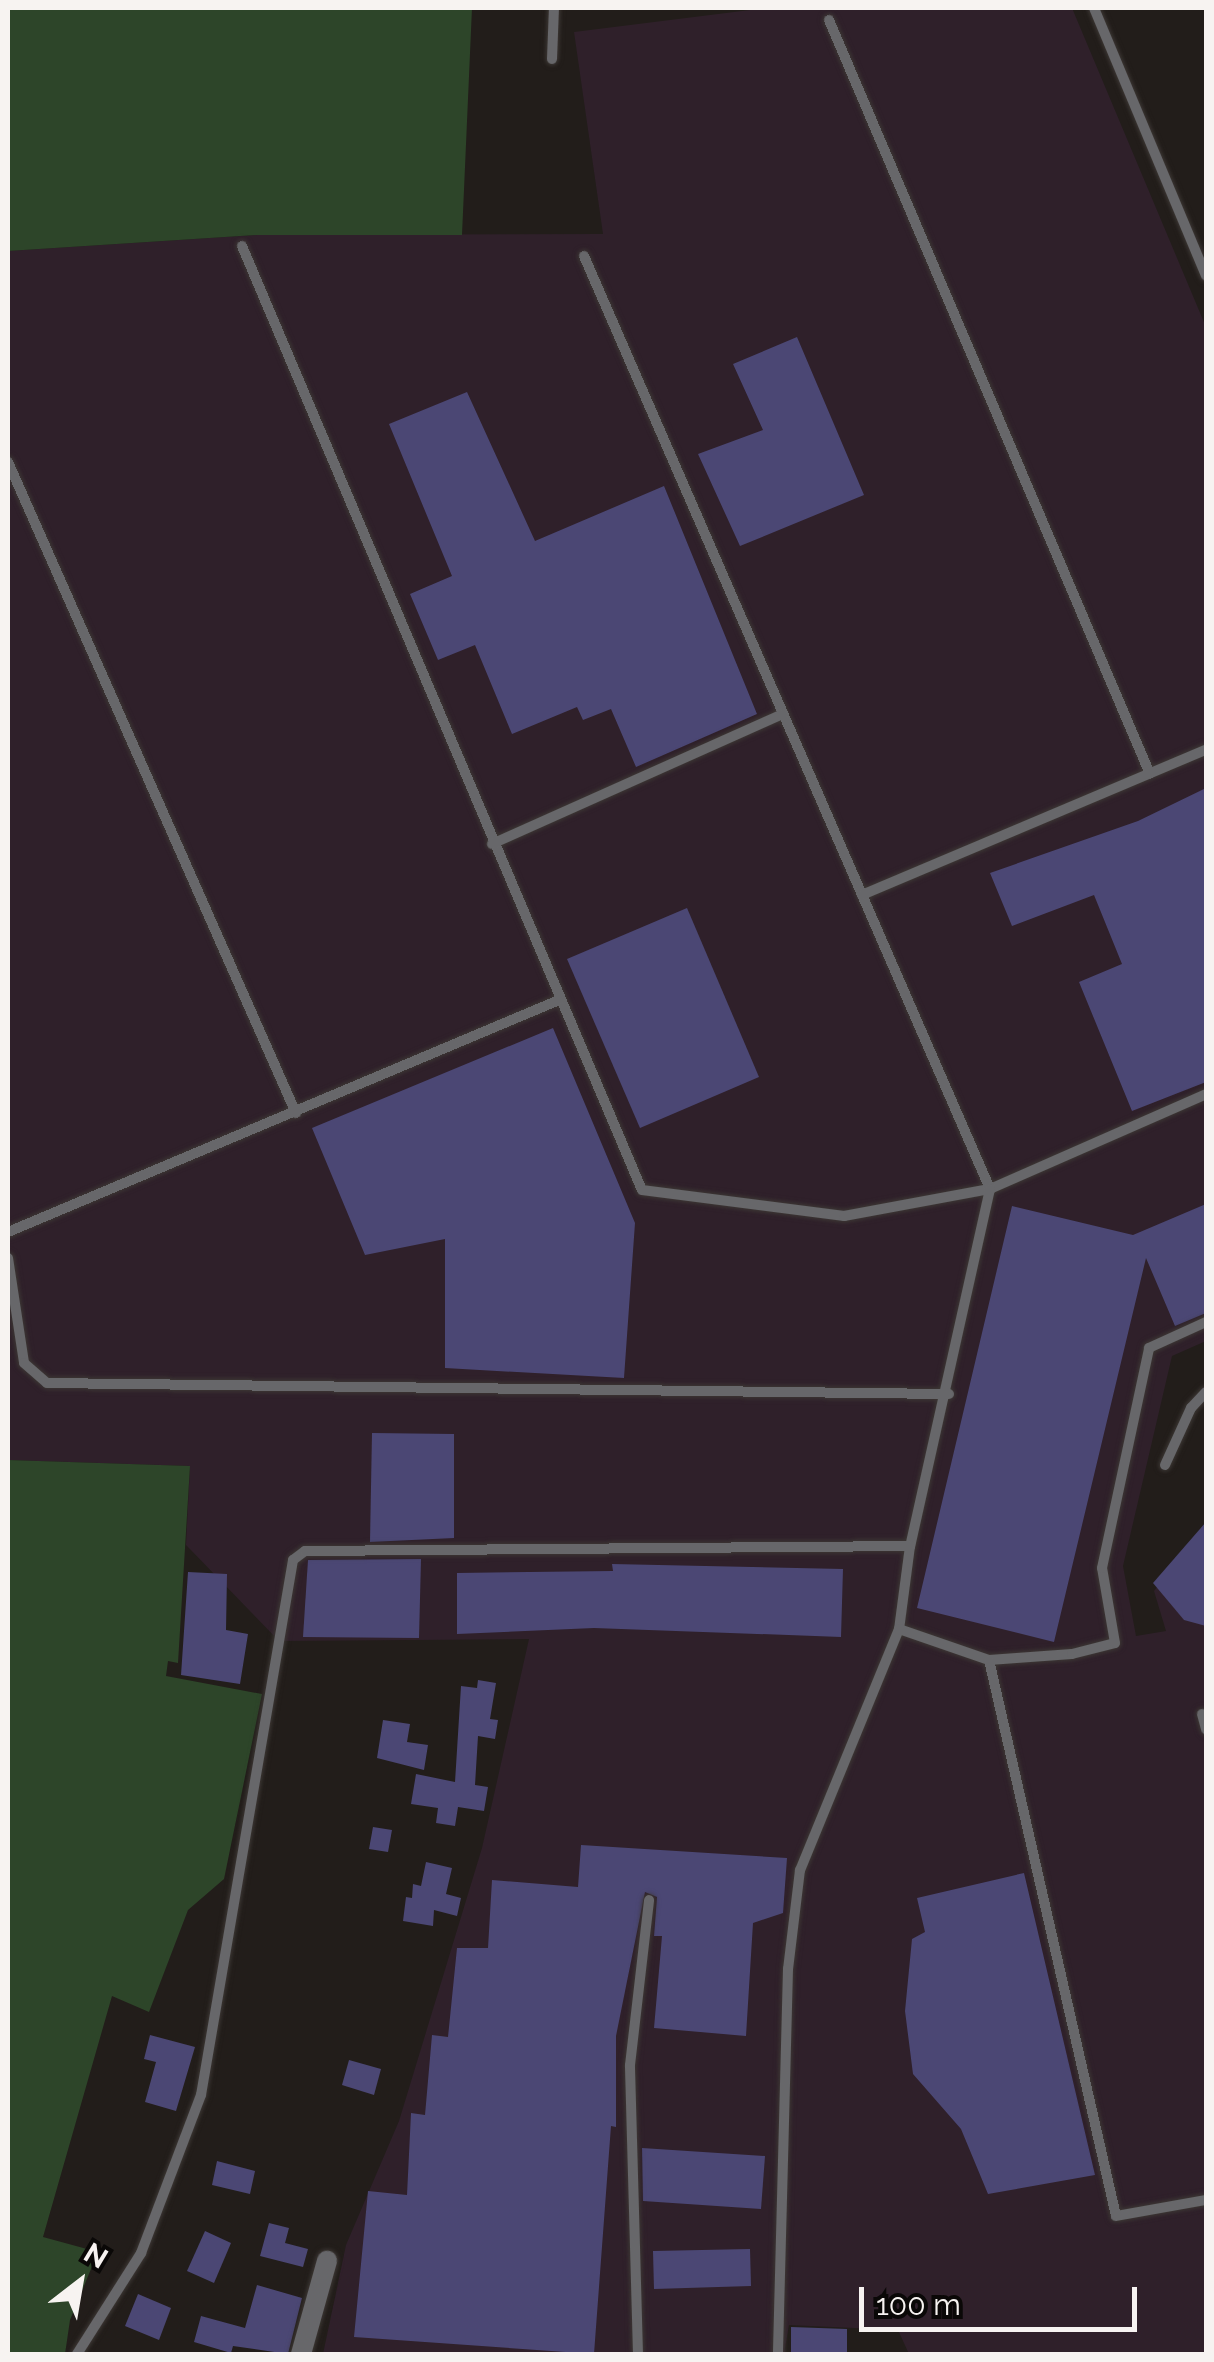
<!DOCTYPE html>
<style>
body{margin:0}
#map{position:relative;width:1214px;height:2362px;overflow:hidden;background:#221d1a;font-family:Raleway,sans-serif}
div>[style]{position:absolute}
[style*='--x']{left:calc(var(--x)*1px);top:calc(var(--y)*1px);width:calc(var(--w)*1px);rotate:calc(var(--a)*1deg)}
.industrial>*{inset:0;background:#2f202a}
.green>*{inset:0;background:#2d4529}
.building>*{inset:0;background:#4b4774}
.roads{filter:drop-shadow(0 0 2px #3c3734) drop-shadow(0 0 2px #3c3734)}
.lane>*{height:10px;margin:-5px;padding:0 5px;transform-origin:5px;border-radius:5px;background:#67676a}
.street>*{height:20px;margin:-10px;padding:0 10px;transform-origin:10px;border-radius:10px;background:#67676a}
span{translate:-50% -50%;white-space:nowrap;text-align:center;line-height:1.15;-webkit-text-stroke:9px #0a0807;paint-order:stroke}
.frame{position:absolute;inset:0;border:10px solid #f7f3f1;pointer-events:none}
.north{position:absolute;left:30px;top:2232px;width:100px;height:100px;-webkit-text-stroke:8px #0a0807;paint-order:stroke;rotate:31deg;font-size:28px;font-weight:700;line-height:40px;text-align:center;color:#f7f3f1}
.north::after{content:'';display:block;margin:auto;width:35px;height:45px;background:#f7f3f1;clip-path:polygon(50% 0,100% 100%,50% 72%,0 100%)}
.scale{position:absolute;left:859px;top:2287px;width:278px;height:45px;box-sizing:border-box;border:5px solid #f7f3f1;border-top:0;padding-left:12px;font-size:30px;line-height:35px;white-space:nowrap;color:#f7f3f1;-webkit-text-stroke:8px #0a0807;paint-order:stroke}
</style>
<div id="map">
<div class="industrial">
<i style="clip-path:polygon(767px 8px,1072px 8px,1206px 327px,1206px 1341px,1172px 1356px,1123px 1566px,1136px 1636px,1166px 1631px,1154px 1591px,1206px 1523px,1206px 2354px,909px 2354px,898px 2330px,789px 2325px,784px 2354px,323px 2354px,346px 2245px,399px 2121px,482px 1848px,529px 1639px,279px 1641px,186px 1545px,190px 1466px,8px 1460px,8px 251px,257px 235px,603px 234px,574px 32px)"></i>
</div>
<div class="green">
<i style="clip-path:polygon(8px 8px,472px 8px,462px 235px,257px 235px,8px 251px)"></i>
<i style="clip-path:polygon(8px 1460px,190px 1466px,178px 1663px,168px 1661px,166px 1676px,262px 1694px,224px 1879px,188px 1910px,149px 2012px,112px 1996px,43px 2237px,98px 2252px,70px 2320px,65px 2354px,8px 2354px)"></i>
</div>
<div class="building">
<i style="clip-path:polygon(797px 337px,864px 495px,740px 546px,698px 454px,763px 430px,733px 364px)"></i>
<i style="clip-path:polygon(467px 392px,535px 541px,664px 486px,757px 714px,636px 767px,611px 709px,583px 720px,577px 707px,512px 734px,475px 645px,438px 660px,410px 594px,452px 576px,389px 424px)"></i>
<i style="clip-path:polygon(1206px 788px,1206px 1082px,1132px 1111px,1079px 982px,1122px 964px,1094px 895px,1012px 926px,990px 873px,1138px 821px)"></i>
<i style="clip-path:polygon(687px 908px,759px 1077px,640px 1128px,567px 959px)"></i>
<i style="clip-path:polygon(553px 1028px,635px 1223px,624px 1378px,445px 1368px,445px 1239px,365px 1255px,312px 1128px)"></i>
<i style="clip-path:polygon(1206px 1204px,1206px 1313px,1175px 1326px,1146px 1258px,1054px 1642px,917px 1608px,1012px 1206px,1133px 1235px)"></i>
<i style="clip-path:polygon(372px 1433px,454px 1434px,454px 1538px,370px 1542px)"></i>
<i style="clip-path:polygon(1206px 1522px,1206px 1626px,1184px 1620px,1153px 1583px)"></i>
<i style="clip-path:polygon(421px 1559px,419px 1638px,303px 1637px,308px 1560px)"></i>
<i style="clip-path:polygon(612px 1564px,843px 1569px,841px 1637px,594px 1628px,457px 1634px,457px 1573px,613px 1571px)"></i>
<i style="clip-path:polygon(188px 1572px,227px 1574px,226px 1630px,248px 1634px,240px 1684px,181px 1675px)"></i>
<i style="clip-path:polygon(478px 1680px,496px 1683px,490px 1719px,498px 1720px,495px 1739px,478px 1736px,475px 1785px,488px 1787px,484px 1811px,458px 1807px,455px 1826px,436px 1823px,438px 1808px,411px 1804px,416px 1774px,455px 1782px,461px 1686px,477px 1688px)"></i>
<i style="clip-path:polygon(383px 1720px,410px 1724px,407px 1742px,428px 1745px,424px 1770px,377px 1758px)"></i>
<i style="clip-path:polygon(373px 1827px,392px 1830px,388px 1852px,369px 1849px)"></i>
<i style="clip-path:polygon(581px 1845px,787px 1858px,783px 1913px,753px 1923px,746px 2036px,654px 2028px,662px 1936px,654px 1936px,657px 1897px,645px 1892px,616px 2036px,616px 2127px,611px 2126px,594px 2354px,354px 2337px,368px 2191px,407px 2195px,411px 2113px,425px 2115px,432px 2035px,448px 2037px,457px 1948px,488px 1948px,492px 1880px,578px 1887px)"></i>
<i style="clip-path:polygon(426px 1862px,452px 1868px,446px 1894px,461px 1898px,457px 1916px,434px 1910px,433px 1926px,403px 1921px,406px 1897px,412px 1898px,413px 1884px,421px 1886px)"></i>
<i style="clip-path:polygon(1024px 1873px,1095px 2175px,988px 2194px,961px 2129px,913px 2074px,905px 2011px,912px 1939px,925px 1932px,917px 1898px)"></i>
<i style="clip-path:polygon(150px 2035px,195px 2047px,176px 2111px,145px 2102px,156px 2062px,144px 2059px)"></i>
<i style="clip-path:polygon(349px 2060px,381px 2069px,374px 2095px,342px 2085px)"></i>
<i style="clip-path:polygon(642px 2148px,765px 2156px,761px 2209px,643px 2201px)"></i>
<i style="clip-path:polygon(217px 2161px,255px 2171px,250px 2194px,212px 2185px)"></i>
<i style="clip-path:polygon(269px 2223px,289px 2228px,285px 2243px,308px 2249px,303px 2267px,260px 2256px)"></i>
<i style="clip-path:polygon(205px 2231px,231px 2243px,214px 2283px,187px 2271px)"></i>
<i style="clip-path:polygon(750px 2249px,751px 2286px,654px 2289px,653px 2251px)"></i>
<i style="clip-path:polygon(257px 2285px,302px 2298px,288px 2354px,233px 2346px,231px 2353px,194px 2342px,201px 2316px,245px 2328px)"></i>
<i style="clip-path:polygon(138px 2294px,171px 2308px,159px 2340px,125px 2326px)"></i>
<i style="clip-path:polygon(791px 2327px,847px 2329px,847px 2354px,791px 2354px)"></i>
</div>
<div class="roads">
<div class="lane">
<i style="--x:1094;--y:8;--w:290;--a:67.3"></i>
<i style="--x:829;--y:20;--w:819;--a:66.94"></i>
<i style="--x:552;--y:59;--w:51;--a:-87.8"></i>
<i style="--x:242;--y:246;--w:1025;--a:67.04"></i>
<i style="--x:642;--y:1190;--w:204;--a:7.3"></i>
<i style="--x:844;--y:1216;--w:148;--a:-10.5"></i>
<i style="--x:990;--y:1189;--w:236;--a:-23.7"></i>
<i style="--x:584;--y:256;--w:1018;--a:66.48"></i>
<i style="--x:990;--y:1189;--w:366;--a:102.6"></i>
<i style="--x:910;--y:1546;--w:84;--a:97.5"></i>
<i style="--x:899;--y:1629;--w:261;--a:112.3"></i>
<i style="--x:800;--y:1870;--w:100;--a:96.9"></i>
<i style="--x:788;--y:1969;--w:385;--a:91.5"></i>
<i style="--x:8;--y:462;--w:712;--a:66.14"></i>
<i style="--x:492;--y:844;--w:319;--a:-24.1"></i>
<i style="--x:862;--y:895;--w:373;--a:-22.9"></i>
<i style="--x:8;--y:1232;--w:598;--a:-22.83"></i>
<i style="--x:8;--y:1258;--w:106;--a:81.3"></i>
<i style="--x:24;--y:1363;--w:30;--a:41"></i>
<i style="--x:47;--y:1383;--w:902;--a:0.7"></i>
<i style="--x:1165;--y:1465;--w:63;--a:-65.5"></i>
<i style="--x:1191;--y:1408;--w:22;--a:-47"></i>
<i style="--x:899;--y:1629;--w:95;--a:19"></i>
<i style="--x:989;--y:1660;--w:83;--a:-4.1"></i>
<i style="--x:1072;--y:1654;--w:44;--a:-14.3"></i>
<i style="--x:1115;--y:1643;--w:76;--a:-99.8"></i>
<i style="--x:1102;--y:1568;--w:225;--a:-77.9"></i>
<i style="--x:1149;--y:1348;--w:63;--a:-24.5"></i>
<i style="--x:989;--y:1660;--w:570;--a:77.13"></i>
<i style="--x:1116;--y:2216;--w:91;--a:-10.1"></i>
<i style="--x:1202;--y:1714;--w:16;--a:75"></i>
<i style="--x:77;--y:2354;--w:120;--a:-57.6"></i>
<i style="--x:141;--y:2253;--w:169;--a:-69.2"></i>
<i style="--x:201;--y:2095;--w:543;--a:-80.24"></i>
<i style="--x:293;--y:1560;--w:15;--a:-37"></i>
<i style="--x:305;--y:1551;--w:605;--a:-0.47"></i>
<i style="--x:638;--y:2354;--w:289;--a:-91.6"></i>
<i style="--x:630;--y:2065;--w:166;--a:-83.4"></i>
</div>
<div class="street">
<i style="--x:301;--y:2354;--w:97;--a:-74.4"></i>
</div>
</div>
<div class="frame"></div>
<div class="north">N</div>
<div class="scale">100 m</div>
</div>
